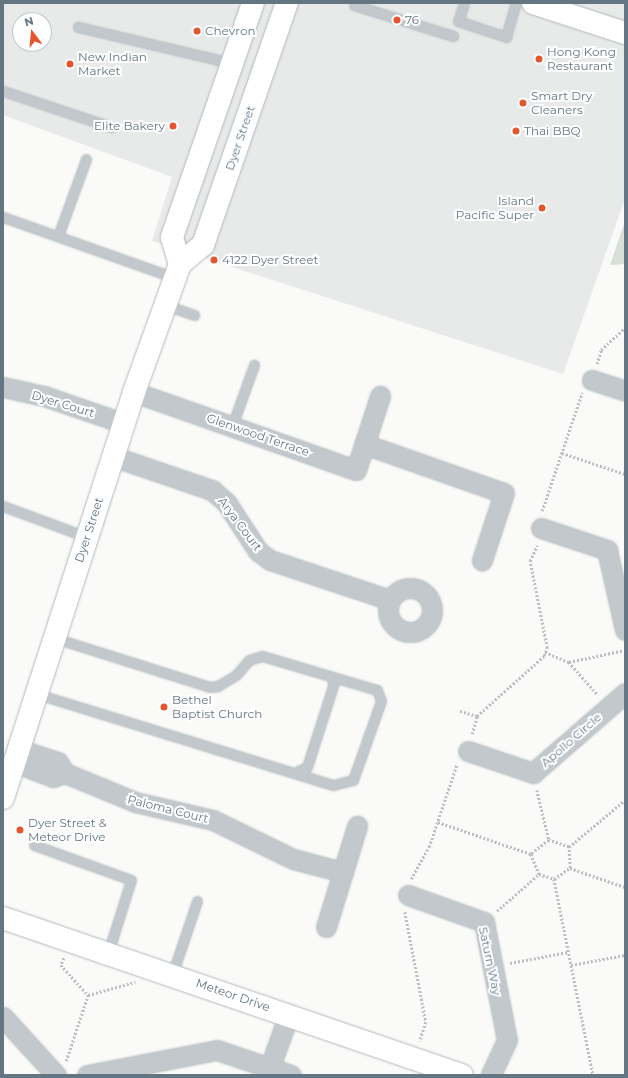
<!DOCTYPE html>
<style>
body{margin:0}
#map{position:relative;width:628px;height:1078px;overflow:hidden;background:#fafaf8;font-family:Montserrat,sans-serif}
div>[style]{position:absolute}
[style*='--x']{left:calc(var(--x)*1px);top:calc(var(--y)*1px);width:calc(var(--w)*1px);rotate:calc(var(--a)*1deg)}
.built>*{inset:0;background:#e8e9e9}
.green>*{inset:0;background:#dadfd7}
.path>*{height:2.5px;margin-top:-1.25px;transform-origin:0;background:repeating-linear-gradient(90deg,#bbbfc2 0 2px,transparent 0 4px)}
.roads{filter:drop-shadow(0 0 1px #b3babf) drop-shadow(0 0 1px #b3babf)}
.lane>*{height:9px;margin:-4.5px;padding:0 4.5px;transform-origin:4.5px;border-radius:4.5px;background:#c3c8cc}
.street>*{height:19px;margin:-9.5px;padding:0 9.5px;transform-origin:9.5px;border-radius:9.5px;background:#c3c8cc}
.street>.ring{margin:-9.5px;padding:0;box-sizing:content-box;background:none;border:19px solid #c3c8cc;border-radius:50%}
.secondary>*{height:22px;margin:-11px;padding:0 11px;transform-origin:11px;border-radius:11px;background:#fff}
.dots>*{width:11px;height:11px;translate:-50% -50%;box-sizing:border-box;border:2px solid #fff;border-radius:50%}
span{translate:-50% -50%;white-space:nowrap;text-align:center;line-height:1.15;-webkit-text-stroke:4px #fff;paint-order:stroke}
.poi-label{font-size:12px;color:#657683}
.left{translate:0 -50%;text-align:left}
.right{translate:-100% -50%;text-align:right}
.street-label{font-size:12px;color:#657683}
.frame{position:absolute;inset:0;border:4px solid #657683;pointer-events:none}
.north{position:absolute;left:12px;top:12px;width:40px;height:40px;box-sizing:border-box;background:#fff;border:1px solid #c1c8cd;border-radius:50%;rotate:344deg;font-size:11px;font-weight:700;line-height:16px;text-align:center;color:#657683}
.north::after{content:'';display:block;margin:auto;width:14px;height:18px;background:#e4572e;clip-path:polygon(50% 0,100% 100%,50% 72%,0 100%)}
</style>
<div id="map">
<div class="built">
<i style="clip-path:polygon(evenodd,3px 3px,625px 3px,625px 199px,563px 374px,152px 241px,172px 177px,3px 115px,3px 3px,20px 20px,44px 20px,44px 44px,20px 44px,20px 20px)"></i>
</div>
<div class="green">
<i style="clip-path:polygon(624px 224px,625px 264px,610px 265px)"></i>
</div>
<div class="path">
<i style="--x:597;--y:364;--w:15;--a:-74"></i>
<i style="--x:601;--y:350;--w:33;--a:-43"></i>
<i style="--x:562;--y:453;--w:66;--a:18.4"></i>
<i style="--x:542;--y:511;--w:125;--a:-71.3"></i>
<i style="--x:545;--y:652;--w:26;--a:23"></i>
<i style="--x:569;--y:662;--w:44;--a:48.7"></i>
<i style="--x:569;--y:662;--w:57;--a:-12.1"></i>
<i style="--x:460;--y:711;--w:18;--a:16"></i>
<i style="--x:472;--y:734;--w:19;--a:-74"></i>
<i style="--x:477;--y:716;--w:90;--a:-41.8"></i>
<i style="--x:544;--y:656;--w:9;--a:-69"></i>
<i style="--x:547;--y:648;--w:89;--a:-101.1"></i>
<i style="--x:530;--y:561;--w:17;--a:-65"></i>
<i style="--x:537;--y:790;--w:51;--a:76.5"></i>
<i style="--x:438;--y:822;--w:98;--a:19"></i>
<i style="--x:531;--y:854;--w:22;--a:68"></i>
<i style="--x:539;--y:874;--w:16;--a:18"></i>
<i style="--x:554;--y:879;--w:19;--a:-35"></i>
<i style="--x:570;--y:868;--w:21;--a:-93"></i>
<i style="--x:569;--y:847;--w:21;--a:-161"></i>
<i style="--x:549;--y:840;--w:23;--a:142"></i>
<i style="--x:569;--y:847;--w:73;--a:-40"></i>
<i style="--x:570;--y:868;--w:58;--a:19.1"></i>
<i style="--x:411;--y:879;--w:37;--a:-61"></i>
<i style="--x:429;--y:847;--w:88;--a:-71.4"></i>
<i style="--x:554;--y:879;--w:200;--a:78.7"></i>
<i style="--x:497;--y:911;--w:56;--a:-41.4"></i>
<i style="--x:405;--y:912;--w:112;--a:79.2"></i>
<i style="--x:426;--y:1022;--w:20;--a:108"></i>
<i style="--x:64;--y:958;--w:8;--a:113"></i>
<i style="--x:61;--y:965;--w:40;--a:48"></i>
<i style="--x:88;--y:995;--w:49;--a:-15.5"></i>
<i style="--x:510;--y:963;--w:59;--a:-10.7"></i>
<i style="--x:571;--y:965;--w:55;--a:-10.5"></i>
<i style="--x:66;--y:1061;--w:70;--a:-71.6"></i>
</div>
<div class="roads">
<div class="lane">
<i style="--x:464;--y:3;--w:19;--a:108"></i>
<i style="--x:458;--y:21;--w:51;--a:18.4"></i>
<i style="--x:506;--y:37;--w:35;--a:-74"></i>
<i style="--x:354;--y:5;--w:104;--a:17.4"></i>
<i style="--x:78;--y:27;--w:157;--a:13.2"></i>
<i style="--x:3;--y:91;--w:114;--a:18.4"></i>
<i style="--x:3;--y:217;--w:182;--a:19.5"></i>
<i style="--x:58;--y:236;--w:82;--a:-70"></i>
<i style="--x:165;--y:305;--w:31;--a:19"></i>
<i style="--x:232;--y:426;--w:65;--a:-70.2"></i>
<i style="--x:3;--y:506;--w:90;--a:20.3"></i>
<i style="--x:37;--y:694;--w:310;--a:17.1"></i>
<i style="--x:333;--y:785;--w:21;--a:-14"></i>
<i style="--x:353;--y:780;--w:84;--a:-70.5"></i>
<i style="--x:381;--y:701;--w:12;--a:-110"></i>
<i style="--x:377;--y:690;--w:120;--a:-163.5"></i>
<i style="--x:262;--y:656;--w:14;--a:163"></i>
<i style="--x:249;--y:660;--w:20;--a:131"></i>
<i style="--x:236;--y:675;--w:21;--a:149"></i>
<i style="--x:218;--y:686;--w:8;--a:173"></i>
<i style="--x:210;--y:687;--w:163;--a:-162.5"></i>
<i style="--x:294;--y:773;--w:14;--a:-25"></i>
<i style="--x:307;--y:767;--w:88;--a:-72.2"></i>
<i style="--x:334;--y:683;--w:8;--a:-120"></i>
<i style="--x:34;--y:845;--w:103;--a:19.8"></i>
<i style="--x:131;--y:880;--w:77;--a:107.5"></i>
<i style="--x:172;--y:975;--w:78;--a:-71.3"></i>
</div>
<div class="street">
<i style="--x:592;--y:380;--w:35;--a:18"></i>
<i style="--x:3;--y:387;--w:42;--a:12.4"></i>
<i style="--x:44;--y:396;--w:83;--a:18.9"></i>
<i style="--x:134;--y:392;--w:235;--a:19.4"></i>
<i style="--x:356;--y:470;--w:78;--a:-72"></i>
<i style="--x:364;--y:444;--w:148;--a:19.3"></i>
<i style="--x:504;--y:493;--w:71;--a:108.2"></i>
<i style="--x:112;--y:456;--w:106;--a:18.8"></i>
<i style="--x:212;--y:490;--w:18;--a:41"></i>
<i style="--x:226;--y:502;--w:59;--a:56.9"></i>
<i style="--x:258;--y:551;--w:15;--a:37"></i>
<i style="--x:270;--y:560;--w:126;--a:18.4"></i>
<i style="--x:541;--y:528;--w:70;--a:18.4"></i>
<i style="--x:607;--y:550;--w:82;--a:77.3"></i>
<i class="ring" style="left:388px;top:588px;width:25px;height:25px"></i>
<i style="--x:18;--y:749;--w:42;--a:18"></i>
<i style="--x:58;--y:762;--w:13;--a:58"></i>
<i style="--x:468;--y:751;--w:69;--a:18.7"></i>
<i style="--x:533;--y:773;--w:122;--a:-41"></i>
<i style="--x:14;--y:762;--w:42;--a:21"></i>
<i style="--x:53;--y:777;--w:13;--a:-18"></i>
<i style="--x:65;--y:773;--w:76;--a:22.5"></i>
<i style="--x:135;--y:802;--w:80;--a:13"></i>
<i style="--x:213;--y:820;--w:89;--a:26"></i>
<i style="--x:293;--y:859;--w:52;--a:14.6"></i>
<i style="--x:408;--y:895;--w:81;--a:19.6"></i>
<i style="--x:484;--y:922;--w:120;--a:79"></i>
<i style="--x:507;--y:1040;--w:38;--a:115"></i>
<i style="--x:326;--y:927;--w:106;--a:-72.9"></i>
<i style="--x:3;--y:1017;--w:79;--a:47.6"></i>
<i style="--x:87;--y:1075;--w:132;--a:-10.9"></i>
<i style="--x:217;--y:1050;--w:78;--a:18.7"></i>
<i style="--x:267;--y:1075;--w:65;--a:-70.2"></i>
</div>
<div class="secondary">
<i style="--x:533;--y:3;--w:97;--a:18.1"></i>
<i style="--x:180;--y:264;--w:28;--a:-107"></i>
<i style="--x:172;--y:237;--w:248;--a:-70.9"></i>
<i style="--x:3;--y:798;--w:427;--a:-72.1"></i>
<i style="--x:134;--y:392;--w:136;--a:-70.2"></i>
<i style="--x:180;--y:264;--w:30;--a:-40"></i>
<i style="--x:203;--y:245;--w:256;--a:-70.9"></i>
<i style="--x:3;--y:918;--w:485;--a:18.9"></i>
</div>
</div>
<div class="dots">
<i style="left:397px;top:20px;background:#e4572e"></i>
<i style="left:197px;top:31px;background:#e4572e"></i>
<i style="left:539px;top:59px;background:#e4572e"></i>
<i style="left:70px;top:64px;background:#e4572e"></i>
<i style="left:523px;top:103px;background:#e4572e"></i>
<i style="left:173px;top:126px;background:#e4572e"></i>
<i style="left:516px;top:131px;background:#e4572e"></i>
<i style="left:542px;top:208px;background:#e4572e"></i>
<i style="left:214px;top:260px;background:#e4572e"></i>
<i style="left:164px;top:707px;background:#e4572e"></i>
<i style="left:20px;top:830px;background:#e4572e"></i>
</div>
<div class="poi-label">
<span class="left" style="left:405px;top:20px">76</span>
<span class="left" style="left:205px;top:31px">Chevron</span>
<span class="left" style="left:547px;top:59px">Hong Kong<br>Restaurant</span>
<span class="left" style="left:78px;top:64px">New Indian<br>Market</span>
<span class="left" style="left:531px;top:103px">Smart Dry<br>Cleaners</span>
<span class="right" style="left:165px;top:126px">Elite Bakery</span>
<span class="left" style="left:524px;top:131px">Thai BBQ</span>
<span class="right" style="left:534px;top:208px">Island<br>Pacific Super</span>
<span class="left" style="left:222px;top:260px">4122 Dyer Street</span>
<span class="left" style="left:172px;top:707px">Bethel<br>Baptist Church</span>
<span class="left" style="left:28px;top:830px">Dyer Street &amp;<br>Meteor Drive</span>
</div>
<div class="street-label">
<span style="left:240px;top:138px;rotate:-71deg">Dyer Street</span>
<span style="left:63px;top:404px;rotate:17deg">Dyer Court</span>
<span style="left:258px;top:435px;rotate:19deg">Glenwood Terrace</span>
<span style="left:240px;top:524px;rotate:53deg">Arya Court</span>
<span style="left:89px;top:530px;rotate:-72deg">Dyer Street</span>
<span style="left:571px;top:740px;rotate:-41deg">Apollo Circle</span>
<span style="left:168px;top:809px;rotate:14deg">Paloma Court</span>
<span style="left:490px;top:961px;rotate:78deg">Saturn Way</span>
<span style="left:233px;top:995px;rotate:19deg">Meteor Drive</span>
</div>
<div class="frame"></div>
<div class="north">N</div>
</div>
